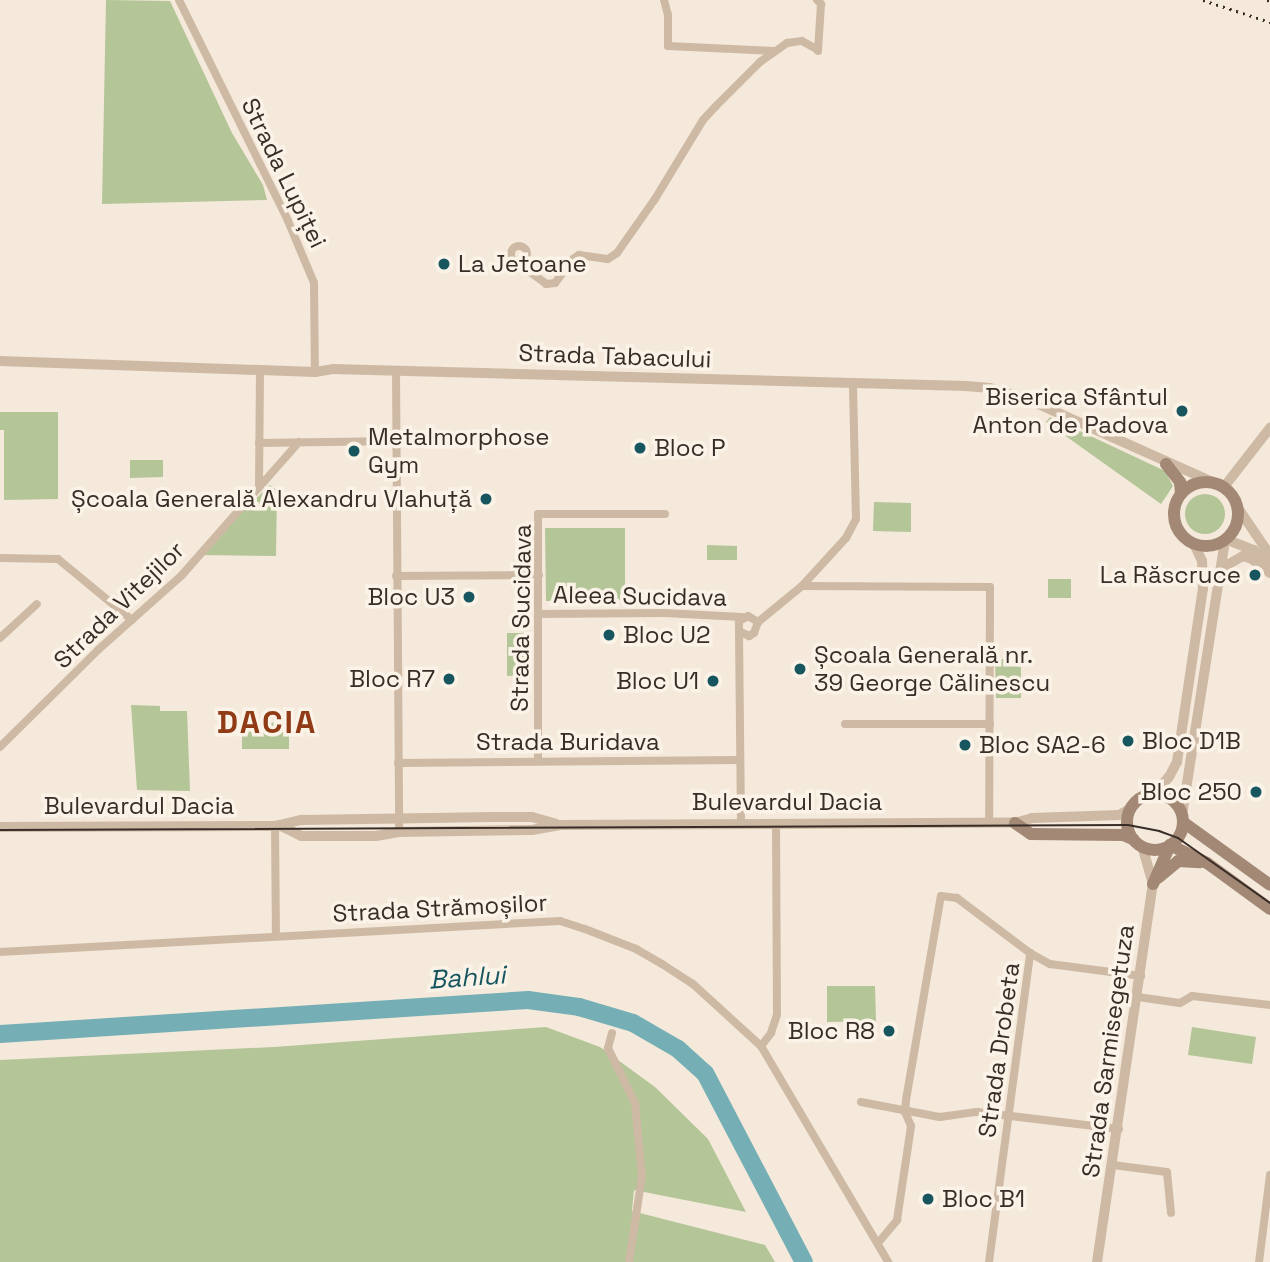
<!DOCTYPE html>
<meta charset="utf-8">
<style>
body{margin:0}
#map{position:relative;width:1270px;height:1262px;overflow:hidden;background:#f4e9da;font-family:"Space Grotesk",sans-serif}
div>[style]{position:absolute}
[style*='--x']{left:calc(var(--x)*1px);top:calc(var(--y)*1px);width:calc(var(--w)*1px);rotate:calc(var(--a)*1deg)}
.green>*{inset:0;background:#b4c598}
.round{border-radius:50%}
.river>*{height:18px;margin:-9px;padding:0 9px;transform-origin:9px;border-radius:9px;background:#75afb5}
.minor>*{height:8px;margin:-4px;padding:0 4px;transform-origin:4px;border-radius:4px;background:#ceb9a4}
.minor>.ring{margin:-4px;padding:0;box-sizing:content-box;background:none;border:8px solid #ceb9a4;border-radius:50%}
.tertiary>*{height:10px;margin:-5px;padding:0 5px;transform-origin:5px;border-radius:5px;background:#ceb9a4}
.secondary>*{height:12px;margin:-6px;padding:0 6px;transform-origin:6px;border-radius:6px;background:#a28875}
.secondary>.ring{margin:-6px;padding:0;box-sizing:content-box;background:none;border:12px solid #a28875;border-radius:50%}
.tram>*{height:2px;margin:-1px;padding:0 1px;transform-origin:1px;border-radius:1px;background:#382d27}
.rail>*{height:2.5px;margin-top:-1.25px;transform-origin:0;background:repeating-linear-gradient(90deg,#382d27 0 2px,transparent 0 7px)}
.dots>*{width:19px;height:19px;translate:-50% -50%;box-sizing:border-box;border:4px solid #fbf3e7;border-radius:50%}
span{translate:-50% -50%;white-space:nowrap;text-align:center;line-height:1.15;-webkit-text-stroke:7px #fbf3e7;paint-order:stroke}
.street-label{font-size:24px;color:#382d27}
.poi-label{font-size:24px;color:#382d27}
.left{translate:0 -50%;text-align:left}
.right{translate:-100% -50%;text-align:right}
.water-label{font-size:26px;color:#17565f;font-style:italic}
.district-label{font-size:32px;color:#903a16;font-weight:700;letter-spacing:2px}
</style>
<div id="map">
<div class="green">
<i style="clip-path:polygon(106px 0,170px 1px,232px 133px,263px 185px,267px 200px,102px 204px)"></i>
<i style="clip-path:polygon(0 412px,58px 412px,58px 499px,4px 500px,4px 430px,0 430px)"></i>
<i style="clip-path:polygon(1050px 417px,1165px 471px,1173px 486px,1161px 504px,1046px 422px)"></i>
<i style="clip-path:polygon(130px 460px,163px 460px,163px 477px,130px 478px)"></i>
<i style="clip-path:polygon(270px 485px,277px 490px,276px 556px,198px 555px)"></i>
<i class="round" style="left:1185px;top:494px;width:40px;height:40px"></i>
<i style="clip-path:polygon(874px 502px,911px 503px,911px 532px,873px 531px)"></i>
<i style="clip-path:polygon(545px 528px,625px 528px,625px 600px,546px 601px)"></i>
<i style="clip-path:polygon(707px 545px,737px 546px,737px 560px,707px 560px)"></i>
<i style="clip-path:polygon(1048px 579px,1071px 579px,1071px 598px,1048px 598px)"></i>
<i style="clip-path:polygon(507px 633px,524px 633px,524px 645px,529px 646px,529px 675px,507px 676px)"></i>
<i style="clip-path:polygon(995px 659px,1021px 659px,1021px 698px,996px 698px)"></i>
<i style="clip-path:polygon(131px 705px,160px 706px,160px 711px,187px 711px,190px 791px,137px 790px)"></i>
<i style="clip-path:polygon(242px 722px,289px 723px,289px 749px,242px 749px)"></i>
<i style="clip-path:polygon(827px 986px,875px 986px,876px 1021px,827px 1022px)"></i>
<i style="clip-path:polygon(546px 1027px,600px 1047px,655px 1087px,708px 1139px,746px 1212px,634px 1190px,632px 1211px,765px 1245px,775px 1262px,0 1262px,0 1060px,274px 1047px)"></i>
<i style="clip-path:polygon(1192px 1027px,1256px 1037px,1252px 1064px,1188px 1055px)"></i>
</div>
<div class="river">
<i style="--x:0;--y:1034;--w:529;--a:-3.68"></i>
<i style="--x:528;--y:1000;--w:51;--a:7.8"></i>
<i style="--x:579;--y:1007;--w:56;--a:16.5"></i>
<i style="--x:633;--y:1023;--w:52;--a:30"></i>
<i style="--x:678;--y:1049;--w:36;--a:42"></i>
<i style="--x:705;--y:1073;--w:213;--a:62.4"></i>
</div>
<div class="minor">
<i style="--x:179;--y:0;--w:246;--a:63.7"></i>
<i style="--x:288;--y:221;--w:67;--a:67.2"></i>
<i style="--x:314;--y:283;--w:89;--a:89.4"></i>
<i style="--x:664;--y:0;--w:16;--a:75"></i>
<i style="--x:668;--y:15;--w:31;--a:90"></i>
<i style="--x:668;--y:46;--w:107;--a:2.7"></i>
<i style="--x:817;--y:0;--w:6;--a:45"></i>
<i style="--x:821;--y:4;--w:47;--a:93.7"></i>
<i class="ring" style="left:511px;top:246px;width:8px;height:8px"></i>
<i style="--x:522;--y:262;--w:5;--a:79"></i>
<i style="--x:523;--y:267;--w:29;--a:36"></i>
<i style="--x:546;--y:284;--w:9;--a:-6"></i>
<i style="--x:555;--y:283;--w:30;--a:-53"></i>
<i style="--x:573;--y:259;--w:7;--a:-34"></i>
<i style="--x:579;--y:255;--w:29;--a:8"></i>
<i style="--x:608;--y:259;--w:11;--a:-34"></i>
<i style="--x:617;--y:253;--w:66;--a:-54.9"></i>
<i style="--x:655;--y:199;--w:92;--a:-58.7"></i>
<i style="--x:703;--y:120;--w:18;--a:-47"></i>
<i style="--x:715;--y:107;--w:64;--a:-45"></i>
<i style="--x:760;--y:62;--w:33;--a:-35"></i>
<i style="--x:787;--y:43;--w:15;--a:-8"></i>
<i style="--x:802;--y:41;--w:18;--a:29"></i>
<i style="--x:396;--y:371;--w:461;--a:89.6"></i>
<i style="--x:259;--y:443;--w:137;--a:-0.8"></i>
<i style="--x:259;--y:486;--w:116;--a:-89.5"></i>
<i style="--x:0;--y:558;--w:58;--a:1"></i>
<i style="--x:58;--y:559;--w:96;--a:39.5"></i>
<i style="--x:396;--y:576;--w:143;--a:-0.4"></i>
<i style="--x:802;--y:586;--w:188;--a:0.3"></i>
<i style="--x:990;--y:587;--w:236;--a:90.2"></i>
<i style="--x:538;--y:614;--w:126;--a:-0.5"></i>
<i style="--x:664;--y:613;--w:78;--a:2.9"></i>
<i style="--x:741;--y:632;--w:9;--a:27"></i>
<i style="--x:749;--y:636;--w:6;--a:-31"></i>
<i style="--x:754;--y:633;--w:12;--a:-70"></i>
<i style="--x:758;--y:622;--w:57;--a:-39.3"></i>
<i style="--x:802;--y:586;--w:65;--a:-47.5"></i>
<i style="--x:846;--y:538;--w:21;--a:-62"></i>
<i style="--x:856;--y:519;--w:137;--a:-91.3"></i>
<i style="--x:0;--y:638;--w:50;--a:-42.6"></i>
<i style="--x:845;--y:724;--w:145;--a:0"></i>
<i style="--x:0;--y:747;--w:139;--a:-44.7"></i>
<i style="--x:99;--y:649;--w:111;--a:-41.7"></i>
<i style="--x:182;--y:575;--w:177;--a:-48.7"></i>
<i style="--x:538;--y:760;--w:246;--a:-90"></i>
<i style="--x:538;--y:514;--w:127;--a:0"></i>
<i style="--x:398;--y:763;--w:341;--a:-0.5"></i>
<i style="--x:741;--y:823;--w:202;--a:-90.6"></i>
<i style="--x:739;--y:621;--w:10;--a:-29"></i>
<i style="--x:748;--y:616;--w:12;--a:31"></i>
<i style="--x:275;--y:826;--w:109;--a:89.5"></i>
<i style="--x:0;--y:952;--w:561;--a:-3.17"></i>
<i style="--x:560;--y:921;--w:26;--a:18"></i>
<i style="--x:585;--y:929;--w:55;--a:21.4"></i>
<i style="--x:636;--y:949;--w:30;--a:30"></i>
<i style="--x:662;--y:964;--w:37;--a:33"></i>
<i style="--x:693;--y:984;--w:92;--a:42.4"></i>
<i style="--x:761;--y:1046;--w:251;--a:59.5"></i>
<i style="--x:1138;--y:997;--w:42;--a:8.1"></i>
<i style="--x:1180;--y:1003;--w:14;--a:-30"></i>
<i style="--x:1192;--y:996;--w:79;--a:6.6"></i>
<i style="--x:612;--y:1033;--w:16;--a:105"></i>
<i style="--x:608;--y:1048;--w:61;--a:63.9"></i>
<i style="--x:635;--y:1103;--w:73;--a:84.5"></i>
<i style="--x:642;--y:1176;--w:87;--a:98.6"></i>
<i style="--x:761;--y:1046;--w:16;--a:-52"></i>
<i style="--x:771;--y:1033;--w:19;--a:-72"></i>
<i style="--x:777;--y:1015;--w:192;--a:-90.3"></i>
<i style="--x:861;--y:1102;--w:80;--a:10.8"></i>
<i style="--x:940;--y:1117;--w:37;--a:-8"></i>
<i style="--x:977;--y:1112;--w:143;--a:6.8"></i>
<i style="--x:1113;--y:1165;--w:54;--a:7.4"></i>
<i style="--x:1167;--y:1172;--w:41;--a:84.4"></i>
<i style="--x:878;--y:1243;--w:30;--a:-50"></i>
<i style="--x:897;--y:1220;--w:95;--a:-81.5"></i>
<i style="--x:911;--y:1126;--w:15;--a:-113"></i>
<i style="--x:905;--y:1112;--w:12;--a:-85"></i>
<i style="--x:906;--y:1100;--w:207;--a:-80.3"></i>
<i style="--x:941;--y:896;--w:16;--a:7"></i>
<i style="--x:957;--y:898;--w:91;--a:37"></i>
<i style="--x:1030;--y:953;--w:23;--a:29"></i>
<i style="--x:1050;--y:964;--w:92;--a:7.5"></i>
<i style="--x:989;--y:1262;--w:312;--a:-82.4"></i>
<i style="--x:1259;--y:1262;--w:88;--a:-82.8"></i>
</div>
<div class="tertiary">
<i style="--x:0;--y:361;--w:315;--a:2"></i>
<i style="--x:315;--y:372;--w:18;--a:-9"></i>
<i style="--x:333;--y:369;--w:633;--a:1.54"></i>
<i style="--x:966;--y:386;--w:24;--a:5"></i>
<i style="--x:990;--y:388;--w:39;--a:17"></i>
<i style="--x:1027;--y:399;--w:201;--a:24.1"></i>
<i style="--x:1224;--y:487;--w:75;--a:-52.1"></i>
<i style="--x:1236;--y:505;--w:60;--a:55.8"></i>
<i style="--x:1219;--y:581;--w:20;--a:-60"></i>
<i style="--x:1229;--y:564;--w:16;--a:-30"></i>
<i style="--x:1243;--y:556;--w:9;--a:18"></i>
<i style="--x:1252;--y:559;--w:23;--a:38"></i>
<i style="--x:1154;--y:794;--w:23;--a:-49"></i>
<i style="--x:1169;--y:777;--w:17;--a:-62"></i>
<i style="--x:1177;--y:762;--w:175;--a:-81.5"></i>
<i style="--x:1203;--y:589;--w:28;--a:-92"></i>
<i style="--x:1202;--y:561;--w:19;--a:-115"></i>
<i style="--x:1182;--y:815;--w:279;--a:-81.1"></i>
<i style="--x:1225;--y:539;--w:31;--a:21"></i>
<i style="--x:1254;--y:550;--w:23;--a:45"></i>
<i style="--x:279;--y:825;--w:25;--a:26"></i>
<i style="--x:302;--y:836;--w:74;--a:0"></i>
<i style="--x:376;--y:836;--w:23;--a:-10"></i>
<i style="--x:399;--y:832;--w:133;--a:-0.9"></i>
<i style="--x:532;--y:830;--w:27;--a:-10"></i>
<i style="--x:559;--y:825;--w:456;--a:-0.3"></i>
<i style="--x:1015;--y:823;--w:18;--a:-16"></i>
<i style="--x:1032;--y:818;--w:87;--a:-2"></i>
<i style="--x:1119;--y:815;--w:13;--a:-29"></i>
<i style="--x:0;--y:827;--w:275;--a:-0.2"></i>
<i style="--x:275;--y:826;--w:28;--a:-13"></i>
<i style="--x:302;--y:820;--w:192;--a:-0.9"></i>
<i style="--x:494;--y:817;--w:38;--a:0"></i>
<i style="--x:532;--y:817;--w:25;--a:16"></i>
<i style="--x:1097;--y:1262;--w:382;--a:-81.6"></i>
<i style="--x:1153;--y:884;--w:40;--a:-106"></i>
</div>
<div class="secondary">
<i style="--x:1166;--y:464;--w:23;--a:52"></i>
<i style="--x:1180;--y:482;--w:12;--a:85"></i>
<i class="ring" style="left:1174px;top:482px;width:52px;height:52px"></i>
<i class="ring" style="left:1127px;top:794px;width:44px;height:44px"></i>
<i style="--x:1183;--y:822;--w:107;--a:35.9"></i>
<i style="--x:1015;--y:823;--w:19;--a:35"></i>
<i style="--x:1031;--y:834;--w:92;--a:0.6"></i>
<i style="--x:1123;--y:835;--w:11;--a:22"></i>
<i style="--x:1158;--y:878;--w:26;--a:-40"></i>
<i style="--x:1178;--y:861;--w:22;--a:3"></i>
<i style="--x:1153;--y:884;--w:43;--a:-66.4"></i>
<i style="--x:1170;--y:845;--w:41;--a:25.9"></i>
<i style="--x:1207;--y:863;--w:78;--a:36.1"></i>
</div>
<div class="tram">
<i style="--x:0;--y:830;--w:1128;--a:-0.25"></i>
<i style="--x:1128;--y:825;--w:32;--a:11"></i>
<i style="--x:1159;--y:831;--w:20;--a:20"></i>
<i style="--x:1178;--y:838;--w:113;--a:35.2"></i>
</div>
<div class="rail">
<i style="--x:1203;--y:0;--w:71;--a:18.2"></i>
<i style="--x:1267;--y:0;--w:3;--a:18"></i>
</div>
<div class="dots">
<i style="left:444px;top:264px;background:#17565f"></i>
<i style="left:1182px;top:411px;background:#17565f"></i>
<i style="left:640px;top:448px;background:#17565f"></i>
<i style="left:354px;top:451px;background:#17565f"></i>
<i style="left:486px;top:499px;background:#17565f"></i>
<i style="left:1255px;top:575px;background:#17565f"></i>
<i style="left:469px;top:597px;background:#17565f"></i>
<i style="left:609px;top:635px;background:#17565f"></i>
<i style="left:800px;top:669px;background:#17565f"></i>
<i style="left:449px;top:679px;background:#17565f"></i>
<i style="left:713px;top:681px;background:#17565f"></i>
<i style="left:1128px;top:741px;background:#17565f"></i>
<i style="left:965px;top:745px;background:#17565f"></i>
<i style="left:1256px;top:792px;background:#17565f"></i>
<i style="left:889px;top:1031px;background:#17565f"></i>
<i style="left:928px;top:1199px;background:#17565f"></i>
</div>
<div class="street-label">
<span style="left:284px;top:173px;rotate:64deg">Strada Lupiței</span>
<span style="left:615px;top:356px;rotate:2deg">Strada Tabacului</span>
<span style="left:640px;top:596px;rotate:1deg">Aleea Sucidava</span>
<span style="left:119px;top:605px;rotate:-44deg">Strada Vitejilor</span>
<span style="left:521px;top:618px;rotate:-89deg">Strada Sucidava</span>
<span style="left:568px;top:742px">Strada Buridava</span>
<span style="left:787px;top:802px">Bulevardul Dacia</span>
<span style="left:139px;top:806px">Bulevardul Dacia</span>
<span style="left:440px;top:908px;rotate:-3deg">Strada Strămoșilor</span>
<span style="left:999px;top:1050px;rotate:-82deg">Strada Drobeta</span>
<span style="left:1108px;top:1051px;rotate:-82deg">Strada Sarmisegetuza</span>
</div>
<div class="poi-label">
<span class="left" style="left:458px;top:264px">La Jetoane</span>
<span class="right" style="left:1168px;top:411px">Biserica Sfântul<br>Anton de Padova</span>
<span class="left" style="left:368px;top:451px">Metalmorphose<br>Gym</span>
<span class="left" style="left:654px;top:448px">Bloc P</span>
<span class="right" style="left:472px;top:499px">Școala Generală Alexandru Vlahuță</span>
<span class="right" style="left:1241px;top:575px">La Răscruce</span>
<span class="right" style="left:455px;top:597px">Bloc U3</span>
<span class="left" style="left:623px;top:635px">Bloc U2</span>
<span class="left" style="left:814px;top:669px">Școala Generală nr.<br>39 George Călinescu</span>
<span class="right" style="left:435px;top:679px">Bloc R7</span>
<span class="right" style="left:699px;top:681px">Bloc U1</span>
<span class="left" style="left:1142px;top:741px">Bloc D1B</span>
<span class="left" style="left:979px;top:745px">Bloc SA2-6</span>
<span class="right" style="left:1242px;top:792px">Bloc 250</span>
<span class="right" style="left:875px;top:1031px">Bloc R8</span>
<span class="left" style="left:942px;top:1199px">Bloc B1</span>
</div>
<div class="water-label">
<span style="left:467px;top:978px;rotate:-4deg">Bahlui</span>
</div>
<div class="district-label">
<span style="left:267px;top:722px">DACIA</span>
</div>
</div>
